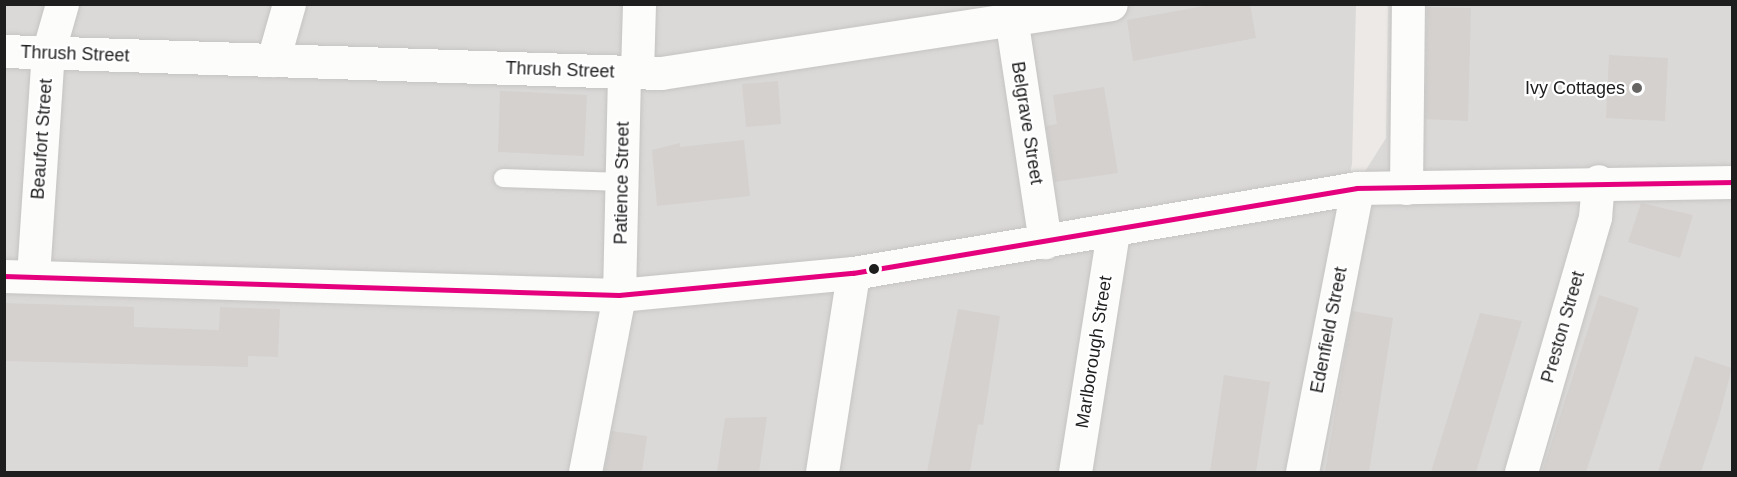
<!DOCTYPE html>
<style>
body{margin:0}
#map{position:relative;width:1737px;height:477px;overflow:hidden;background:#ece9e6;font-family:Arial,sans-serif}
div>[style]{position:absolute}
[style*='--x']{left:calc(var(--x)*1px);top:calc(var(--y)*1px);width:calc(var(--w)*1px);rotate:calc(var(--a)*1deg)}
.residential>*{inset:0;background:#dbd9d8}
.building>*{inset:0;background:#d4d1cf}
.roads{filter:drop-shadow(0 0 2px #c5c4c2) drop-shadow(0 0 2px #c5c4c2)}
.lane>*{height:18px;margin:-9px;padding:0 9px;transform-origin:9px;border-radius:9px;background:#fcfcfb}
.street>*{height:33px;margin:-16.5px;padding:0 16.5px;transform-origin:16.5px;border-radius:16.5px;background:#fcfcfb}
.bus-1>*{height:4.5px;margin:-2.25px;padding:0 2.25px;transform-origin:2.25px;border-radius:2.25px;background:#e5007d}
.dots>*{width:16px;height:16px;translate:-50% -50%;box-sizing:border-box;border:3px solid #fff;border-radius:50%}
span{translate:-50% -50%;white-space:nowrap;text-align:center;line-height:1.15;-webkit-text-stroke:4.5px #fff;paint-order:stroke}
.street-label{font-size:18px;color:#1e1e1e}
.poi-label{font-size:18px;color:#1e1e1e}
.right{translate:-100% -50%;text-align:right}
.frame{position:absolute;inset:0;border:6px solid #1e1e1e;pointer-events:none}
</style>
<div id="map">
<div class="residential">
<i style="clip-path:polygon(4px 5px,1356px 5px,1352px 164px,1288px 472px,5px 472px)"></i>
<i style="clip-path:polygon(1388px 5px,1732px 5px,1732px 472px,1314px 472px,1364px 173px,1386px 138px)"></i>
</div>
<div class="building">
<i style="clip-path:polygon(1215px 4px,1250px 4px,1256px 38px,1133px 61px,1127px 20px)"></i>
<i style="clip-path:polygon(1427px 7px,1471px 8px,1468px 121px,1425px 119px)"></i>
<i style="clip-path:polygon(1609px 55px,1668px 58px,1665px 121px,1606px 118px)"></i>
<i style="clip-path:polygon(778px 81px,781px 124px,746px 127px,742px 84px)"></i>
<i style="clip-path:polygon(1104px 87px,1118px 173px,1055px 182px,1046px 126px,1057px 124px,1053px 95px)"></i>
<i style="clip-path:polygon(500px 91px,587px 95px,584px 156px,498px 152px)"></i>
<i style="clip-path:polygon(744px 140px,750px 196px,657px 206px,652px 150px,680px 143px,680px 147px)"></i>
<i style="clip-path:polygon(1641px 203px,1693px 215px,1680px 258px,1628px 242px)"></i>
<i style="clip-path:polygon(1599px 295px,1639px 308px,1615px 384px,1586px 472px,1542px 472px)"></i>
<i style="clip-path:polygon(4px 303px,134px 307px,134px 327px,219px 330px,220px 307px,280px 309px,278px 357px,248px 356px,248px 367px,4px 361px)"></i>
<i style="clip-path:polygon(958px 309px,1000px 316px,983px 425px,978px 424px,970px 472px,927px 472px)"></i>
<i style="clip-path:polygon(1352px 311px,1393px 318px,1369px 472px,1325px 472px)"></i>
<i style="clip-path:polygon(1480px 313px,1522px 321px,1476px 472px,1431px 472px)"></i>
<i style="clip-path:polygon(1695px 356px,1732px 368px,1719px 417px,1701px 472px,1658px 472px)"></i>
<i style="clip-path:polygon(1224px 375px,1270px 382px,1256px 472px,1210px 472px)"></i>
<i style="clip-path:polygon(767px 417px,759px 472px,717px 472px,725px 418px)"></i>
<i style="clip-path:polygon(612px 431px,647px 436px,642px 472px,604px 472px)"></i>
</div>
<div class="roads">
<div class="lane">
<i style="--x:503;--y:178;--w:119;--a:1.9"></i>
</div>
<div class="street">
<i style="--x:1009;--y:4;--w:241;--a:81.4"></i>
<i style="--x:4;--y:51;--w:657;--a:1.92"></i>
<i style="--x:661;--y:73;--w:455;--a:-8.7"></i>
<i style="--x:273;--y:60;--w:58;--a:-74.1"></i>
<i style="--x:637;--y:72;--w:68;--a:-88.3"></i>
<i style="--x:1406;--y:188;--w:184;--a:-89.4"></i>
<i style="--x:4;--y:276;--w:615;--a:1.77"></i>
<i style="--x:619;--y:295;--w:235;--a:-5.4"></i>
<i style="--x:853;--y:273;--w:511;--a:-9.57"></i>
<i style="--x:1357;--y:188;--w:375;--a:-0.9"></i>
<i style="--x:33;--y:276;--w:224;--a:-86.2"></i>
<i style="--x:48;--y:53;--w:51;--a:-74.1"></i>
<i style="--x:585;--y:472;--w:180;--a:-79.1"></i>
<i style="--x:619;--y:295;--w:223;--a:-88.7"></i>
<i style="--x:822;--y:472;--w:201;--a:-81.1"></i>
<i style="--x:1075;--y:472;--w:244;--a:-81"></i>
<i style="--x:1302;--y:472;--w:289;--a:-79"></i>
<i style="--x:1521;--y:472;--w:266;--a:-73.8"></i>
<i style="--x:1595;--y:217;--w:36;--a:-85"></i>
</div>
</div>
<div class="bus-1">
<i style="--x:4;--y:276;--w:615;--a:1.77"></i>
<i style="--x:619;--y:295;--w:235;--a:-5.4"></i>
<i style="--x:853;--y:273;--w:511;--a:-9.57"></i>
<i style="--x:1357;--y:188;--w:375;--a:-0.9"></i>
</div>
<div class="dots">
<i style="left:1637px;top:88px;background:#666564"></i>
<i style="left:874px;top:269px;background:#1e1e1e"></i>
</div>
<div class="street-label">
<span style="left:75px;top:54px;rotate:2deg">Thrush Street</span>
<span style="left:560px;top:70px;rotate:2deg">Thrush Street</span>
<span style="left:1027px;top:123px;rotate:81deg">Belgrave Street</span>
<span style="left:42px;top:139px;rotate:-86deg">Beaufort Street</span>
<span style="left:622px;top:183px;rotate:-89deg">Patience Street</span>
<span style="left:1563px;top:327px;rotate:-74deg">Preston Street</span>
<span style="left:1329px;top:330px;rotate:-79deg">Edenfield Street</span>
<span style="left:1094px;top:352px;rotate:-81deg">Marlborough Street</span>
</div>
<div class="poi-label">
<span class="right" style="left:1625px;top:88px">Ivy Cottages</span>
</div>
<div class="frame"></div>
</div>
